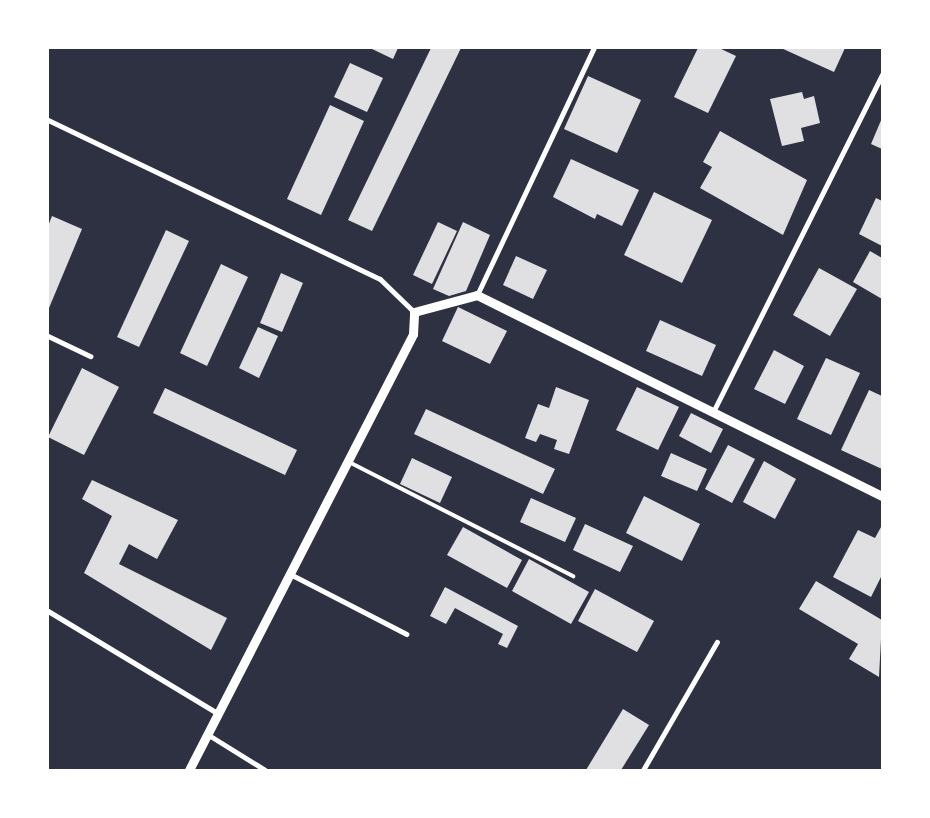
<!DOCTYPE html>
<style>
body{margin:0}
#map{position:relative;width:930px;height:818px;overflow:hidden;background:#2d3142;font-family:"Open Sans",sans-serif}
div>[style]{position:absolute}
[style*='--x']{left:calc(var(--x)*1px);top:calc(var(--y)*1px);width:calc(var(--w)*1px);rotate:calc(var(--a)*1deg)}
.building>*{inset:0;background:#e0e0e3}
.service>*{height:4px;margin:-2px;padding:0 2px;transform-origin:2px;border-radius:2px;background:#fff}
.minor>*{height:5px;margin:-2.5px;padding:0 2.5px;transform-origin:2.5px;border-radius:2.5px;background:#fff}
.tertiary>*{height:9px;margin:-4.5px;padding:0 4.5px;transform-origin:4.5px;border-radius:4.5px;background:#fff}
span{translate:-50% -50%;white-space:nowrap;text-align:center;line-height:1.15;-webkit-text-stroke:4px #fff;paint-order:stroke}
.frame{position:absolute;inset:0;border:49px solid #fff;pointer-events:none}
</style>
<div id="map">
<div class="building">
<i style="clip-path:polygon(370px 48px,398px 48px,393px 59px)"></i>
<i style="clip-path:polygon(431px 48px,461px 48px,372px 231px,348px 220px)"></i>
<i style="clip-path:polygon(698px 48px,719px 48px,736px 56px,708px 113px,674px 97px)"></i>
<i style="clip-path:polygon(781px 48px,845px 48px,834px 72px)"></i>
<i style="clip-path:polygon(350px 63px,383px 78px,367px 112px,334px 97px)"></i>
<i style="clip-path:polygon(588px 76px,641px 100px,617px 153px,564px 129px)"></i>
<i style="clip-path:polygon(802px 92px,804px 99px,814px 96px,820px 123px,801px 128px,804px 141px,782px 146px,770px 99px)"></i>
<i style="clip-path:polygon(330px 105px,364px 121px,321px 215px,287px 199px)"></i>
<i style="clip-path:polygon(882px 118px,882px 149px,871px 144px)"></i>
<i style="clip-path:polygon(720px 131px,807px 180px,783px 235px,700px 188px,712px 167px,703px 162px)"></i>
<i style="clip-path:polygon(571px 159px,639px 190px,622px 226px,597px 214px,595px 219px,553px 197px)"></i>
<i style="clip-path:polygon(654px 192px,712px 220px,682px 283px,624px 255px)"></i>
<i style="clip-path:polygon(876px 198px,882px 201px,882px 246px,859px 234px)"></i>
<i style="clip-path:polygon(52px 216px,82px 229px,49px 308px,48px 226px)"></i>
<i style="clip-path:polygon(438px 222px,457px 231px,432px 284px,413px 275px)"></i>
<i style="clip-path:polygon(463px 222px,490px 235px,466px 291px,449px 296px,433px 289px)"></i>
<i style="clip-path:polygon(166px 230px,189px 241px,139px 347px,117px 337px)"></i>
<i style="clip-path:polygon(870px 251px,882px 258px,882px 299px,853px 282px)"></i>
<i style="clip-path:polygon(516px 256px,547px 270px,533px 299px,503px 285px)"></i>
<i style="clip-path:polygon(221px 264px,248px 277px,207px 366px,180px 353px)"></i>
<i style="clip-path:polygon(819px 268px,857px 289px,830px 336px,793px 315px)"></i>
<i style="clip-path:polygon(281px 273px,303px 283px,282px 332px,260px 323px)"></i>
<i style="clip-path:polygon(458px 307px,507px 331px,490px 364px,442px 341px)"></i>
<i style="clip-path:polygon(660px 320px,716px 345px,702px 376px,646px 351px)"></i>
<i style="clip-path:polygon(258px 327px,278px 336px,259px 378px,239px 368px)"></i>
<i style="clip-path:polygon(774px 350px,804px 366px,785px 404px,754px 389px)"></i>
<i style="clip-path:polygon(826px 358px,860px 373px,831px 435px,797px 419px)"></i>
<i style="clip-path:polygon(82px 368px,119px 387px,84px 455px,48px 437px)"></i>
<i style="clip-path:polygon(556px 387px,589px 400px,569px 454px,554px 449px,557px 440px,540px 434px,536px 442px,525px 438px,538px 404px,549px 408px)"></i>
<i style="clip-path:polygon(637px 387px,679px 407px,658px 450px,616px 430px)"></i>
<i style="clip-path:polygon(165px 388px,297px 450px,285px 475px,153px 413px)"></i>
<i style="clip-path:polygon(869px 390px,882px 396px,882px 469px,841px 450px)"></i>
<i style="clip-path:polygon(426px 409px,555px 469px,543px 494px,414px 434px)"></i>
<i style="clip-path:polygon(691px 413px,723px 429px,711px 453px,679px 436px)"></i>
<i style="clip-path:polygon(728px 445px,755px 459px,732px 503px,705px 489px)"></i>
<i style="clip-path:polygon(671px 453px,707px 469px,697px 491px,661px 476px)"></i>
<i style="clip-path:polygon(412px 458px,452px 477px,440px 503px,400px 484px)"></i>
<i style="clip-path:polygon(764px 461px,796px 479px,775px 519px,743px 502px)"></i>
<i style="clip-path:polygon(92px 480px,178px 520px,157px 559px,129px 544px,119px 564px,227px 618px,211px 650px,84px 573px,112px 516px,82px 499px)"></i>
<i style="clip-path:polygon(644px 496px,700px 524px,682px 561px,626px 533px)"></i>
<i style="clip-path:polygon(531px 498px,576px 518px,565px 542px,520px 522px)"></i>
<i style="clip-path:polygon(585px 524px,633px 546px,620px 572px,573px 550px)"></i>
<i style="clip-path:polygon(463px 527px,522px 560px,507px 588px,447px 555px)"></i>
<i style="clip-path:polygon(881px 527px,882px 575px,871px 597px,833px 577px,858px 530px,875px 538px)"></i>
<i style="clip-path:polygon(529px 559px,589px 592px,571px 624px,512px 591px)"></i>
<i style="clip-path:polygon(816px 581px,882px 620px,879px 677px,849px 659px,858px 644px,799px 609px)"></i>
<i style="clip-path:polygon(445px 587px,518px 626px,507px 648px,498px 644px,503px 634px,455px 608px,446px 624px,430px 616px)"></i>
<i style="clip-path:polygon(595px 589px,654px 621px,637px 652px,578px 621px)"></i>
<i style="clip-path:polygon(623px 709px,649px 725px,621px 770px,586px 770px)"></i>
</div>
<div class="service">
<i style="--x:347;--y:461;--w:254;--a:27"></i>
</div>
<div class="minor">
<i style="--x:48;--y:120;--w:368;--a:25.6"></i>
<i style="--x:380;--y:279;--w:47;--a:44.1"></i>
<i style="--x:477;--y:295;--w:273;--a:-64.7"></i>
<i style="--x:48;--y:336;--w:47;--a:25.5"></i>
<i style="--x:713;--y:412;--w:378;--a:-63.4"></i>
<i style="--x:290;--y:574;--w:131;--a:27.3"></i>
<i style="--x:48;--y:611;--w:197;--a:31.1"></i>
<i style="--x:207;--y:734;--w:68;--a:31.8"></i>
<i style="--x:643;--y:770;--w:148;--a:-60"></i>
</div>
<div class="tertiary">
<i style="--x:189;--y:770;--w:490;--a:-62.8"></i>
<i style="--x:413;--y:334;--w:22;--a:-87"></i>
<i style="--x:414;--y:312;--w:65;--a:-15.1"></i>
<i style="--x:477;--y:295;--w:452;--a:26.4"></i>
</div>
<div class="frame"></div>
</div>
